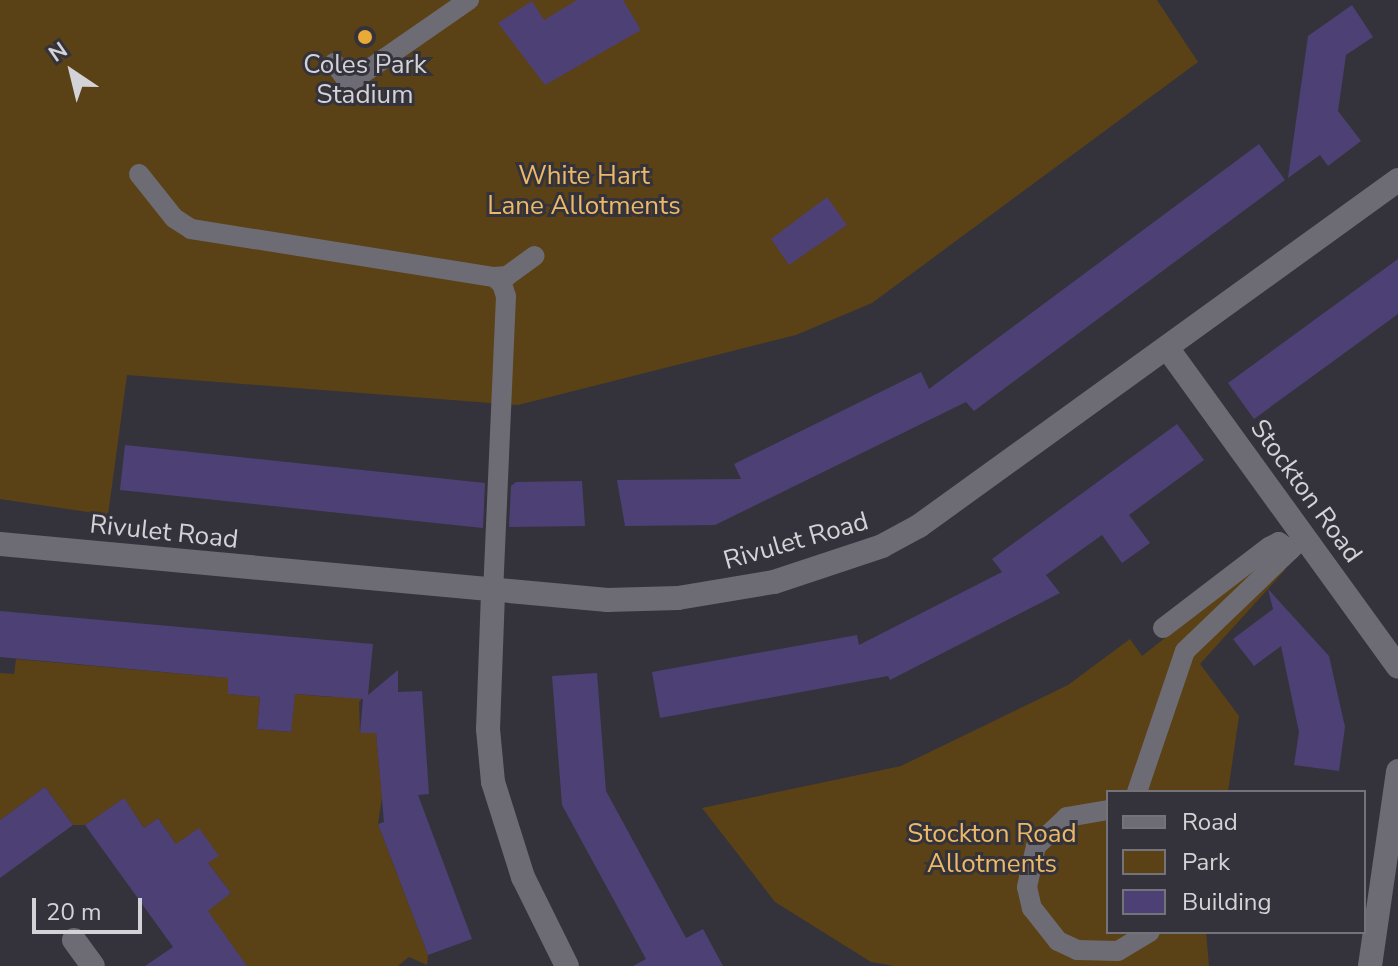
<!DOCTYPE html>
<style>
body{margin:0}
#map{position:relative;width:1398px;height:966px;overflow:hidden;background:#34333b;font-family:"Nunito Sans",sans-serif}
div>[style]{position:absolute}
[style*='--x']{left:calc(var(--x)*1px);top:calc(var(--y)*1px);width:calc(var(--w)*1px);rotate:calc(var(--a)*1deg)}
.green>*{inset:0;background:#5b4116}
.building>*{inset:0;background:#4d4074}
.service>*{height:20px;margin:-10px;padding:0 10px;transform-origin:10px;border-radius:10px;background:#6d6c75}
.minor>*{height:24px;margin:-12px;padding:0 12px;transform-origin:12px;border-radius:12px;background:#6d6c75}
.dots>*{width:22px;height:22px;translate:-50% -50%;box-sizing:border-box;border:4px solid #34333b;border-radius:50%}
span{translate:-50% -50%;white-space:nowrap;text-align:center;line-height:1.15;-webkit-text-stroke:6px #34333b;paint-order:stroke}
.poi-label{font-size:26px;color:#d3d2d7}
.park-label{font-size:26px;color:#ecb967}
.street-label{font-size:26px;color:#d3d2d7}
.legend{position:absolute;left:1106px;top:790px;width:260px;height:144px;box-sizing:border-box;background:#34333b;border:2px solid #747379;margin:0;padding:10px 14px;list-style:none;font-size:24px;color:#d3d2d7}
.legend li{display:flex;align-items:center;gap:16px;height:40px}
.legend b{width:40px;border:2px solid #747379}
.north{position:absolute;left:32px;top:32px;width:80px;height:80px;-webkit-text-stroke:6px #34333b;paint-order:stroke;rotate:325deg;font-size:22px;font-weight:700;line-height:32px;text-align:center;color:#d3d2d7}
.north::after{content:'';display:block;margin:auto;width:28px;height:36px;background:#d3d2d7;clip-path:polygon(50% 0,100% 100%,50% 72%,0 100%)}
.scale{position:absolute;left:32px;top:898px;width:110px;height:36px;box-sizing:border-box;border:4px solid #d3d2d7;border-top:0;padding-left:10px;font-size:24px;line-height:28px;white-space:nowrap;color:#d3d2d7;-webkit-text-stroke:6px #34333b;paint-order:stroke}
</style>
<div id="map">
<div class="green">
<i style="clip-path:polygon(0 0,1157px 0,1198px 62px,872px 303px,796px 335px,518px 405px,127px 375px,108px 515px,0 499px)"></i>
<i style="clip-path:polygon(1274px 553px,1285px 570px,1200px 664px,1239px 716px,1228px 792px,1108px 792px,1108px 932px,1206px 932px,1209px 966px,894px 966px,871px 962px,775px 902px,702px 808px,901px 766px,1068px 685px,1130px 639px,1142px 656px)"></i>
<i style="clip-path:polygon(16px 659px,228px 678px,228px 694px,260px 697px,257px 729px,290px 732px,295px 694px,330px 697px,368px 690px,359px 702px,360px 733px,376px 733px,382px 797px,378px 824px,428px 955px,427px 965px,409px 957px,398px 966px,247px 966px,224px 935px,186px 927px,231px 893px,208px 863px,176px 844px,158px 818px,144px 828px,124px 799px,85px 825px,73px 825px,45px 787px,0 820px,0 673px,14px 674px)"></i>
</div>
<div class="building">
<i style="clip-path:polygon(577px 0,623px 0,641px 30px,545px 85px,498px 23px,532px 1px,544px 20px)"></i>
<i style="clip-path:polygon(1352px 5px,1373px 37px,1346px 55px,1338px 111px,1361px 141px,1328px 166px,1320px 155px,1288px 178px,1308px 36px)"></i>
<i style="clip-path:polygon(1259px 144px,1285px 180px,974px 411px,966px 402px,715px 525px,625px 526px,617px 480px,741px 479px,734px 464px,921px 372px,929px 389px)"></i>
<i style="clip-path:polygon(827px 197px,847px 225px,789px 265px,771px 239px)"></i>
<i style="clip-path:polygon(1398px 259px,1398px 314px,1254px 419px,1228px 383px)"></i>
<i style="clip-path:polygon(1177px 424px,1204px 460px,1129px 515px,1150px 543px,1122px 563px,1102px 535px,1046px 575px,1060px 593px,890px 680px,888px 676px,660px 718px,652px 672px,857px 635px,859px 645px,1002px 572px,992px 559px)"></i>
<i style="clip-path:polygon(125px 445px,485px 483px,483px 528px,120px 490px)"></i>
<i style="clip-path:polygon(582px 481px,585px 526px,509px 527px,511px 486px,516px 482px)"></i>
<i style="clip-path:polygon(1268px 589px,1329px 656px,1345px 727px,1339px 771px,1294px 765px,1299px 732px,1281px 646px,1254px 666px,1233px 639px,1273px 609px)"></i>
<i style="clip-path:polygon(0 611px,373px 644px,368px 695px,398px 670px,398px 692px,422px 691px,429px 794px,418px 795px,472px 939px,428px 955px,378px 824px,384px 822px,376px 733px,360px 733px,363px 699px,295px 694px,291px 732px,257px 729px,260px 697px,228px 694px,228px 678px,0 657px)"></i>
<i style="clip-path:polygon(597px 673px,606px 791px,686px 938px,703px 929px,723px 966px,633px 966px,646px 959px,562px 805px,552px 676px)"></i>
<i style="clip-path:polygon(45px 787px,73px 825px,0 878px,0 820px)"></i>
<i style="clip-path:polygon(124px 798px,144px 828px,158px 818px,176px 844px,199px 828px,219px 856px,208px 863px,231px 893px,208px 911px,247px 966px,145px 966px,173px 947px,85px 825px)"></i>
</div>
<div class="service">
<i style="--x:334;--y:63;--w:25;--a:53"></i>
<i style="--x:349;--y:83;--w:146;--a:-34.7"></i>
<i style="--x:139;--y:174;--w:56;--a:51.5"></i>
<i style="--x:174;--y:218;--w:20;--a:33"></i>
<i style="--x:191;--y:229;--w:307;--a:9"></i>
<i style="--x:494;--y:277;--w:11;--a:41"></i>
<i style="--x:502;--y:284;--w:13;--a:72"></i>
<i style="--x:506;--y:296;--w:297;--a:92.5"></i>
<i style="--x:494;--y:277;--w:13;--a:-4"></i>
<i style="--x:507;--y:276;--w:34;--a:-36"></i>
<i style="--x:1163;--y:628;--w:133;--a:-37.4"></i>
<i style="--x:1269;--y:547;--w:11;--a:-27"></i>
<i style="--x:1279;--y:542;--w:14;--a:36"></i>
<i style="--x:1137;--y:792;--w:149;--a:-71.2"></i>
<i style="--x:1185;--y:651;--w:166;--a:-43.8"></i>
<i style="--x:1108;--y:810;--w:42;--a:170.3"></i>
<i style="--x:1067;--y:817;--w:42;--a:136.9"></i>
<i style="--x:1036;--y:846;--w:42;--a:102.4"></i>
<i style="--x:1027;--y:887;--w:22;--a:77"></i>
<i style="--x:1032;--y:908;--w:42;--a:51.8"></i>
<i style="--x:1058;--y:941;--w:21;--a:25"></i>
<i style="--x:1077;--y:950;--w:41;--a:1.4"></i>
<i style="--x:1118;--y:951;--w:37;--a:-31"></i>
</div>
<div class="minor">
<i style="--x:1168;--y:349;--w:392;--a:54.1"></i>
<i style="--x:0;--y:544;--w:610;--a:5.27"></i>
<i style="--x:607;--y:600;--w:71;--a:-1.6"></i>
<i style="--x:678;--y:598;--w:97;--a:-9.5"></i>
<i style="--x:774;--y:582;--w:114;--a:-18.4"></i>
<i style="--x:882;--y:546;--w:42;--a:-28.4"></i>
<i style="--x:919;--y:526;--w:591;--a:-35.84"></i>
<i style="--x:493;--y:593;--w:136;--a:92.1"></i>
<i style="--x:488;--y:729;--w:53;--a:84.6"></i>
<i style="--x:493;--y:782;--w:100;--a:72.5"></i>
<i style="--x:523;--y:877;--w:99;--a:63.7"></i>
<i style="--x:74;--y:940;--w:32;--a:54"></i>
<i style="--x:1370;--y:966;--w:197;--a:-81.8"></i>
</div>
<div class="dots">
<i style="left:365px;top:37px;background:#eaaa38"></i>
</div>
<div class="poi-label">
<span style="left:365px;top:80px">Coles Park<br>Stadium</span>
</div>
<div class="park-label">
<span style="left:584px;top:191px">White Hart<br>Lane Allotments</span>
<span style="left:992px;top:849px">Stockton Road<br>Allotments</span>
</div>
<div class="street-label">
<span style="left:1306px;top:491px;rotate:54deg">Stockton Road</span>
<span style="left:164px;top:532px;rotate:6deg">Rivulet Road</span>
<span style="left:796px;top:541px;rotate:-16deg">Rivulet Road</span>
</div>
<ul class="legend">
<li><b style="height:10px;background:#6d6c75"></b>Road</li>
<li><b style="height:22px;background:#5b4116"></b>Park</li>
<li><b style="height:22px;background:#4d4074"></b>Building</li>
</ul>
<div class="north">N</div>
<div class="scale">20 m</div>
</div>
